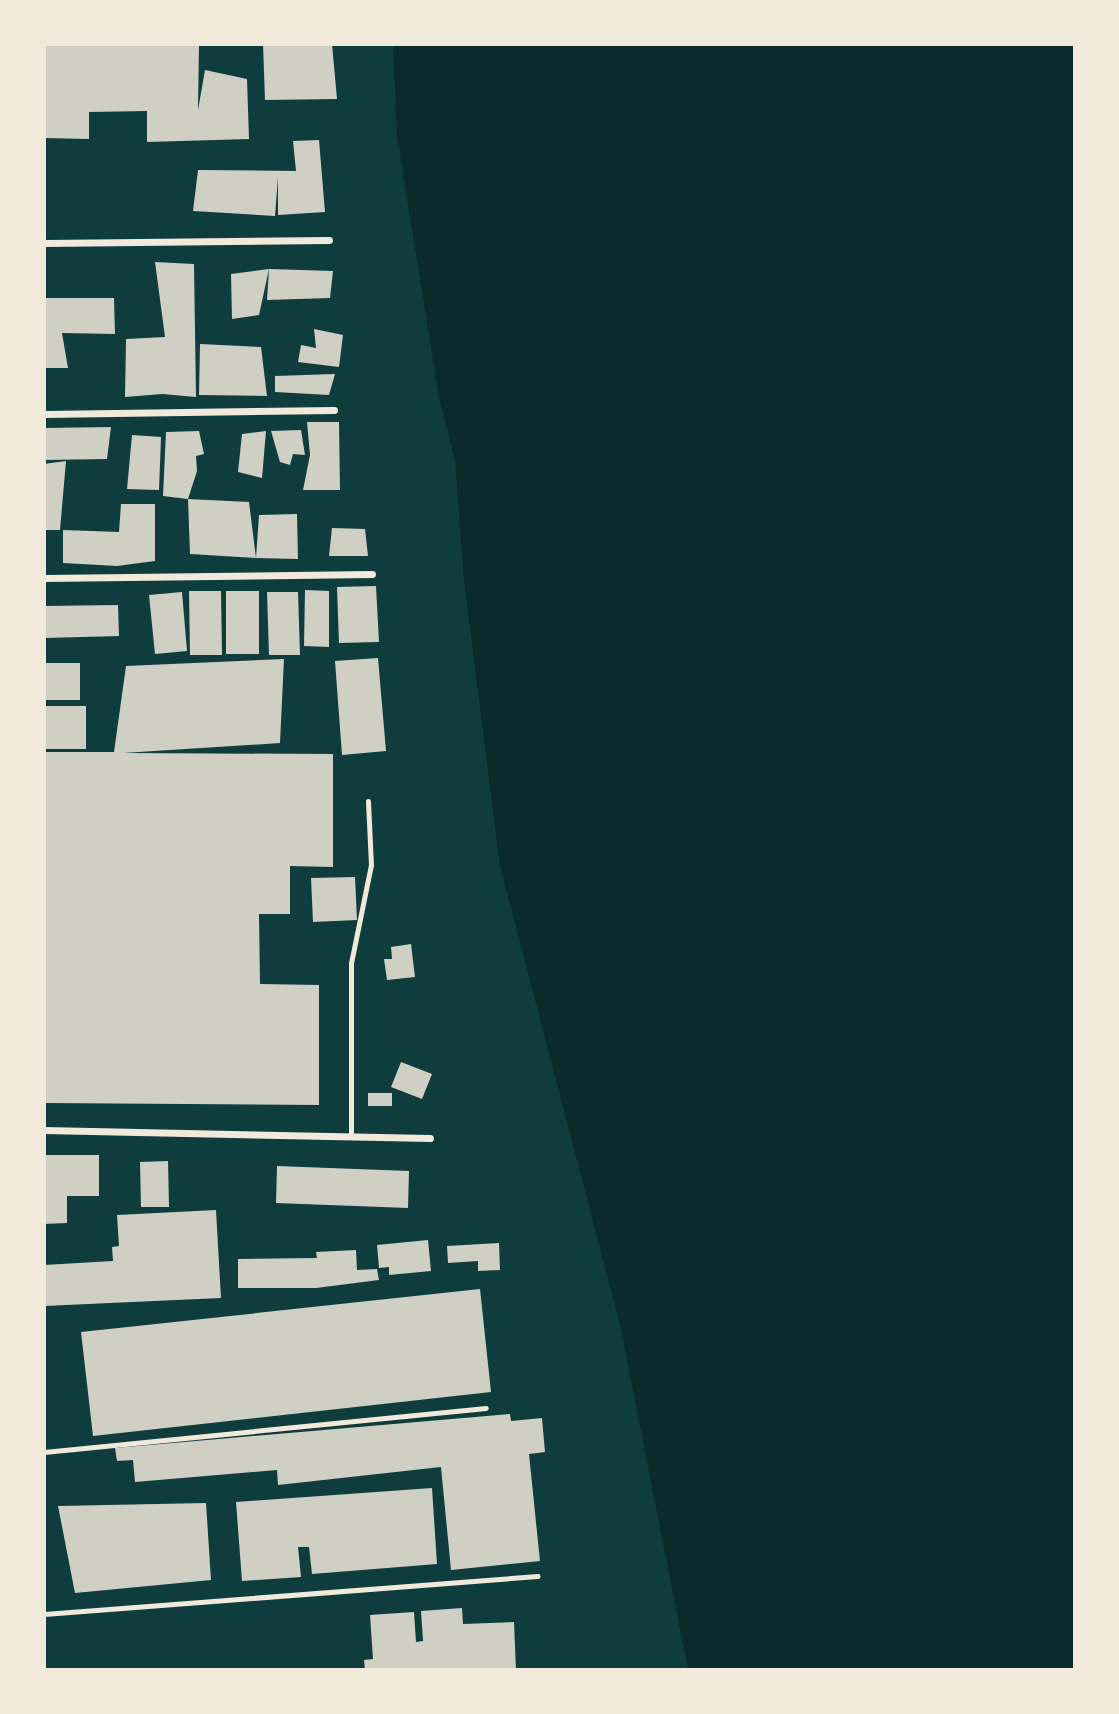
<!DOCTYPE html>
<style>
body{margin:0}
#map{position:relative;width:1119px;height:1714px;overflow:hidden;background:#0f3d3e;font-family:"Work Sans",sans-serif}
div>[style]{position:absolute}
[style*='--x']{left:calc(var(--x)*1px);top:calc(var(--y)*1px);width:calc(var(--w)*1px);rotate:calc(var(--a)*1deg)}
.water>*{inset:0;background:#0a2a2b}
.building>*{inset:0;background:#cfcfc3}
.service>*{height:5px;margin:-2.5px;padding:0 2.5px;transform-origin:2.5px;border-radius:2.5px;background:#f1e9da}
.minor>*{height:7px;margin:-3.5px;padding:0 3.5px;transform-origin:3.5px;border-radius:3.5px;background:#f1e9da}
span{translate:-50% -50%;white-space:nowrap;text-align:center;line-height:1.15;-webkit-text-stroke:5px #f1e9da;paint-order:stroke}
.frame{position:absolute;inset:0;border:46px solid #f1e9da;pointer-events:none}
</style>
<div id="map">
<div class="water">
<i style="clip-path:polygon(393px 44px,1075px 44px,1075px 1670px,688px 1670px,620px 1325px,500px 866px,464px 581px,455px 460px,439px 398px,397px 136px)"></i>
</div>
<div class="building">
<i style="clip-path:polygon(44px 44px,199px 44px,198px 110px,205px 70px,247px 79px,249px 139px,147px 142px,147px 111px,89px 112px,89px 139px,44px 138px)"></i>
<i style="clip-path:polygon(263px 44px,332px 44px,337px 99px,265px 100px)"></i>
<i style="clip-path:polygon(319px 140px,325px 212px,278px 215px,278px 177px,275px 216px,193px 211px,198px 170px,296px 171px,293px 141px)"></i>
<i style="clip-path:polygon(155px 262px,194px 264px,196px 397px,162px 394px,125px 397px,126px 339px,165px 337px)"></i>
<i style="clip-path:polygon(269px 269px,333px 271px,330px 298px,267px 300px)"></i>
<i style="clip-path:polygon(269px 269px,259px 315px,232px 319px,231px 274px)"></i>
<i style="clip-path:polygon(44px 298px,114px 298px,115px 334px,62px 333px,68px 368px,44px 368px)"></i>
<i style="clip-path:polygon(314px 329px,343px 335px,339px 367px,298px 362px,301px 345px,316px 348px)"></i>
<i style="clip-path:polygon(200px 344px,261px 347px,267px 396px,199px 395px)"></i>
<i style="clip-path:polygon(335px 374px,329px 395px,275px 392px,275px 376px)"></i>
<i style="clip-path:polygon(307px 422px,339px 422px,340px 490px,303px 490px,310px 455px)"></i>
<i style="clip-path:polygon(111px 427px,107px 459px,44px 460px,44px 428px)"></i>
<i style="clip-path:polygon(301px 430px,305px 455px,293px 454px,290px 465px,280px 462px,271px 431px)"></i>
<i style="clip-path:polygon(199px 431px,204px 454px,196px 456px,197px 471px,188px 499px,163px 496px,166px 432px)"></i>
<i style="clip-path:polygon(266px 431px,262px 478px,238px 472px,242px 434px)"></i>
<i style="clip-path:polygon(132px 435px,161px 437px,159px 490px,127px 489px)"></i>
<i style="clip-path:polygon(66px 461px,60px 530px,44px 530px,44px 464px)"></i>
<i style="clip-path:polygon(188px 499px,249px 502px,256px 558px,259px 515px,297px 514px,298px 559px,256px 558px,190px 554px)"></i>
<i style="clip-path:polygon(121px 504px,155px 504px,155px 561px,117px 566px,63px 563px,63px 530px,119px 532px)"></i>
<i style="clip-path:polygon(332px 528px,365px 529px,368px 556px,329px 556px)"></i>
<i style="clip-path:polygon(376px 586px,379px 642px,339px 643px,337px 587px)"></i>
<i style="clip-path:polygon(305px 590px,329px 591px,329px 647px,304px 646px)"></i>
<i style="clip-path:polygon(189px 591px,221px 591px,222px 655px,190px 655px)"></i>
<i style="clip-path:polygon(226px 591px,259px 591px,259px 654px,226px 654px)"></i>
<i style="clip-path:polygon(182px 592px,187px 651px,155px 654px,149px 595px)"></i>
<i style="clip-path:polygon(267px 592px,298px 592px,300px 655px,269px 655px)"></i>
<i style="clip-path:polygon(118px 605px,119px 636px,44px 638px,44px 606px)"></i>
<i style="clip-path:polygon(378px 658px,386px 751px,342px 755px,335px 661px)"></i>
<i style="clip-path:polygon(284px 659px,280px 743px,123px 753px,333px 754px,333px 867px,290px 866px,290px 914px,259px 914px,260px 984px,319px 985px,319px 1105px,44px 1103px,44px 752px,114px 752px,126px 666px)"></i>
<i style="clip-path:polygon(44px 663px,80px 663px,80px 700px,44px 700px)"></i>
<i style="clip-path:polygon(44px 706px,86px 706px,86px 749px,44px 749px)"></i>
<i style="clip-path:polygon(355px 877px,357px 920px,313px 922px,311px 878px)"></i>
<i style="clip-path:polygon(411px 944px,415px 977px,387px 980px,384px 959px,392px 959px,391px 947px)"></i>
<i style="clip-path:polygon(401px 1062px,432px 1074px,422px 1099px,391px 1087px)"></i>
<i style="clip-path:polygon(368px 1093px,392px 1093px,392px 1106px,368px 1106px)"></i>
<i style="clip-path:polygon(44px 1155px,99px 1155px,99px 1196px,67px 1196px,67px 1223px,44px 1224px)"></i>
<i style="clip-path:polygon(168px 1161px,169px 1207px,141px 1207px,140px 1162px)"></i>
<i style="clip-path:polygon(277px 1166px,409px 1171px,408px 1208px,276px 1203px)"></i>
<i style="clip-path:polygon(216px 1210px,221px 1298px,44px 1306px,44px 1265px,113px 1261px,112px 1247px,119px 1246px,117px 1215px)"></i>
<i style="clip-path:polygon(428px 1240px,431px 1271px,389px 1275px,389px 1267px,379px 1268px,377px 1245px)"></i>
<i style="clip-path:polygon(499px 1243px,500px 1270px,478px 1271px,478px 1261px,448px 1263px,447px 1246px)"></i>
<i style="clip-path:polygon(356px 1250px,357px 1270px,377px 1269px,379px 1280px,316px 1288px,238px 1288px,238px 1259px,317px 1258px,316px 1252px)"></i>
<i style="clip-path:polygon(480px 1289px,491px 1392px,93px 1436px,81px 1332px)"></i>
<i style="clip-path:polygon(510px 1414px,511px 1421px,542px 1418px,545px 1452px,529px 1454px,540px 1561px,451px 1570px,441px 1467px,278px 1485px,277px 1470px,135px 1482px,133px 1460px,117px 1461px,115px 1448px)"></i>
<i style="clip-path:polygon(432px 1488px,437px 1564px,312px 1574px,309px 1547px,298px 1547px,301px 1577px,242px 1581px,236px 1502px)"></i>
<i style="clip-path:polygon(206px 1503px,211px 1580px,75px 1593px,58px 1506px)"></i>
<i style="clip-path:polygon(462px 1608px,463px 1624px,514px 1622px,516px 1670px,365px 1670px,364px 1660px,373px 1659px,370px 1615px,414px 1612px,416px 1642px,423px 1641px,421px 1611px)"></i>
</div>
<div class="service">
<i style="--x:351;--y:1135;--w:172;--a:-90"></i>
<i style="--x:351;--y:963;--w:100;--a:-78.5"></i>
<i style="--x:371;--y:865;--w:64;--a:-92.7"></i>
<i style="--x:44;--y:1452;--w:444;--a:-5.7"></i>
<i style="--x:44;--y:1614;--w:495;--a:-4.4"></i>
</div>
<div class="minor">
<i style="--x:44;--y:243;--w:285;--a:-0.6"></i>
<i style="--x:44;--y:414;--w:290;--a:-0.8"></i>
<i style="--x:44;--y:578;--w:328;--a:-0.7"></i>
<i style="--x:44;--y:1130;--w:386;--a:1.2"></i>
</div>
<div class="frame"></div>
</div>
